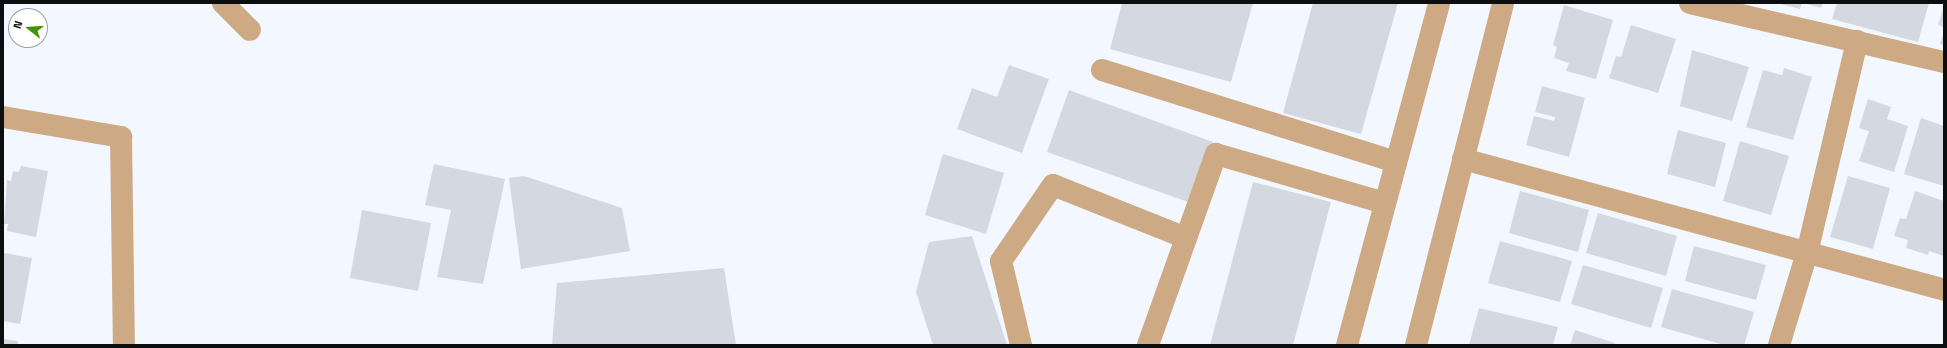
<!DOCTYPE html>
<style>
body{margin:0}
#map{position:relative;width:1947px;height:348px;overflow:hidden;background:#f3f7ff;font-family:"Titillium Web",sans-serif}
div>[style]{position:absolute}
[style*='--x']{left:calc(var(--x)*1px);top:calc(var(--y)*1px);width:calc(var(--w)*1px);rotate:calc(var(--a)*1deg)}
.building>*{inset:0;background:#d3d8e1}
.minor>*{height:22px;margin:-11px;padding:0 11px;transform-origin:11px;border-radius:11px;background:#cdaa84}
.tertiary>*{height:22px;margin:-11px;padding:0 11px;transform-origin:11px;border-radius:11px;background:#cdaa84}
span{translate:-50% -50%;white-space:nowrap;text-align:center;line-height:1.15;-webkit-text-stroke:4px #fff;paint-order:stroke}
.frame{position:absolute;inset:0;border:4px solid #0c0e10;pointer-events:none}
.north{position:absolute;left:8px;top:8px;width:40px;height:40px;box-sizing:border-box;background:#fff;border:1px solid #9e9f9f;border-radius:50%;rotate:287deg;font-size:11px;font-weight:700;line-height:16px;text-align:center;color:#0c0e10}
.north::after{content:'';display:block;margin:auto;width:14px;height:18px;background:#409505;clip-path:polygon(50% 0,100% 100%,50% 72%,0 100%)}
</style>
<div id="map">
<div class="building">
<i style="clip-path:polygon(1122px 3px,1253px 3px,1231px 82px,1110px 49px)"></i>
<i style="clip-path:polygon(1313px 3px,1398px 3px,1361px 134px,1283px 113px)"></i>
<i style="clip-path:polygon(1777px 3px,1802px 3px,1800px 9px)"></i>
<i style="clip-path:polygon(1803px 3px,1823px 3px,1821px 8px)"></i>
<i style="clip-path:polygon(1837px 3px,1929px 3px,1918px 42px,1832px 19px)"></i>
<i style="clip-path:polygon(1564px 5px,1613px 20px,1596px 79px,1566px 71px,1569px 63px,1554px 58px,1557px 47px,1553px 45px)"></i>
<i style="clip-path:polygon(1944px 5px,1944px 27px,1938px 25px)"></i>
<i style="clip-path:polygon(1631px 25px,1676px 39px,1658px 93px,1609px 78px,1616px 56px,1621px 57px)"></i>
<i style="clip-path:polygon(1944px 32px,1944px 45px,1940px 44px)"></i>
<i style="clip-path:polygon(1692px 50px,1749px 67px,1732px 121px,1680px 106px)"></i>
<i style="clip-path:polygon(1009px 65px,1049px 79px,1022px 153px,957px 129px,972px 88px,997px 97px)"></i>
<i style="clip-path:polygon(1784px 68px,1812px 77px,1793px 140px,1746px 127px,1763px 70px,1782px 75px)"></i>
<i style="clip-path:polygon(1542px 86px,1585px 98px,1569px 157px,1526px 145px,1534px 116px,1554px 121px,1555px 117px,1535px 112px)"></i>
<i style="clip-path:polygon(1069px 90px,1213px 142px,1191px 203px,1047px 152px)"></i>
<i style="clip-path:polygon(1868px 99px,1891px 107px,1887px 119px,1908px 126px,1894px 172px,1859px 161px,1869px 131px,1859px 128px)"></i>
<i style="clip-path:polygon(1921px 118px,1944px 126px,1944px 186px,1904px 174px)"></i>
<i style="clip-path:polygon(1678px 130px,1726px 143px,1715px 187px,1667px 174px)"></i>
<i style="clip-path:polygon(1740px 141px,1789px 156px,1771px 215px,1723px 201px)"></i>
<i style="clip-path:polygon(943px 154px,1004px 173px,986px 234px,925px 215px)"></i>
<i style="clip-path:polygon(434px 164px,505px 179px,483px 284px,437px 277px,451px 210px,425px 205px)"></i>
<i style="clip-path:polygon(21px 166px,48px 171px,36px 237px,7px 231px,8px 224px,4px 224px,7px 180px,11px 181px,13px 171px,19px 172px)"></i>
<i style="clip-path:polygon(524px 176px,622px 208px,630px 251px,521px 269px,509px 178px)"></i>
<i style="clip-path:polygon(1848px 176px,1890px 188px,1873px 249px,1830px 237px)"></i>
<i style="clip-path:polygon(1253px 182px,1331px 202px,1293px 345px,1210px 345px)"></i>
<i style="clip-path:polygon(1520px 191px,1589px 210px,1578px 252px,1509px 233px)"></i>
<i style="clip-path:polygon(1915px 191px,1944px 201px,1944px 256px,1929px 251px,1928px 255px,1906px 248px,1908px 240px,1894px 236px,1900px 218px,1906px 219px)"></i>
<i style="clip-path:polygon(362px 210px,431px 223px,418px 291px,350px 278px)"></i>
<i style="clip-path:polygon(1598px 213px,1677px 236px,1666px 276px,1586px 253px)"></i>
<i style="clip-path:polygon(972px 236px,1007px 345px,933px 345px,916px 292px,929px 242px)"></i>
<i style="clip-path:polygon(1500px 241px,1572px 261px,1560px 302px,1488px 283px)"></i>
<i style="clip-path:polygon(1694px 246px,1766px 265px,1756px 300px,1685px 281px)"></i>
<i style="clip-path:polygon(4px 253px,32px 258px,20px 324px,3px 321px)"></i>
<i style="clip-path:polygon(1583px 265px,1663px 288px,1651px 328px,1571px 304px)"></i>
<i style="clip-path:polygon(724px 268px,736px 345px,552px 345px,557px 283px)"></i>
<i style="clip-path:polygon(1672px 289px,1754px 312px,1744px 345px,1724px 345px,1661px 327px)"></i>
<i style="clip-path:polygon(1479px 308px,1558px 327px,1553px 345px,1469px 345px)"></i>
<i style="clip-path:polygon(1575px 330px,1615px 343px,1615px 345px,1570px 345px)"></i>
<i style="clip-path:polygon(3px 339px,18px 341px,18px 345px,3px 345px)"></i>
</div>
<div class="minor">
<i style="--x:223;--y:3;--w:38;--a:45"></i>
<i style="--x:1690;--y:3;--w:261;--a:13.1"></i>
<i style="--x:1102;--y:70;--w:308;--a:17.4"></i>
<i style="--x:3;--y:117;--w:120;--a:9.6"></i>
<i style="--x:121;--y:137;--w:208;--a:89.2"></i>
<i style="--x:1463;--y:159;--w:499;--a:15.2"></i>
<i style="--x:1021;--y:345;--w:86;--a:-103.4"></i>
<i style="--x:1001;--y:261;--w:92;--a:-55.6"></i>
<i style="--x:1053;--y:185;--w:143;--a:21.7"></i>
<i style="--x:1148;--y:345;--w:203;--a:-70.4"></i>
<i style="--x:1216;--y:154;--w:176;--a:16.2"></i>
<i style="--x:1779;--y:345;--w:96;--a:-73.1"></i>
<i style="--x:1807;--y:253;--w:218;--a:-76.7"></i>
</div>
<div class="tertiary">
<i style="--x:1347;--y:345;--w:354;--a:-74.9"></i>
<i style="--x:1416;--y:345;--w:353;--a:-75.7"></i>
</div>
<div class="frame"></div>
<div class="north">N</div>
</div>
